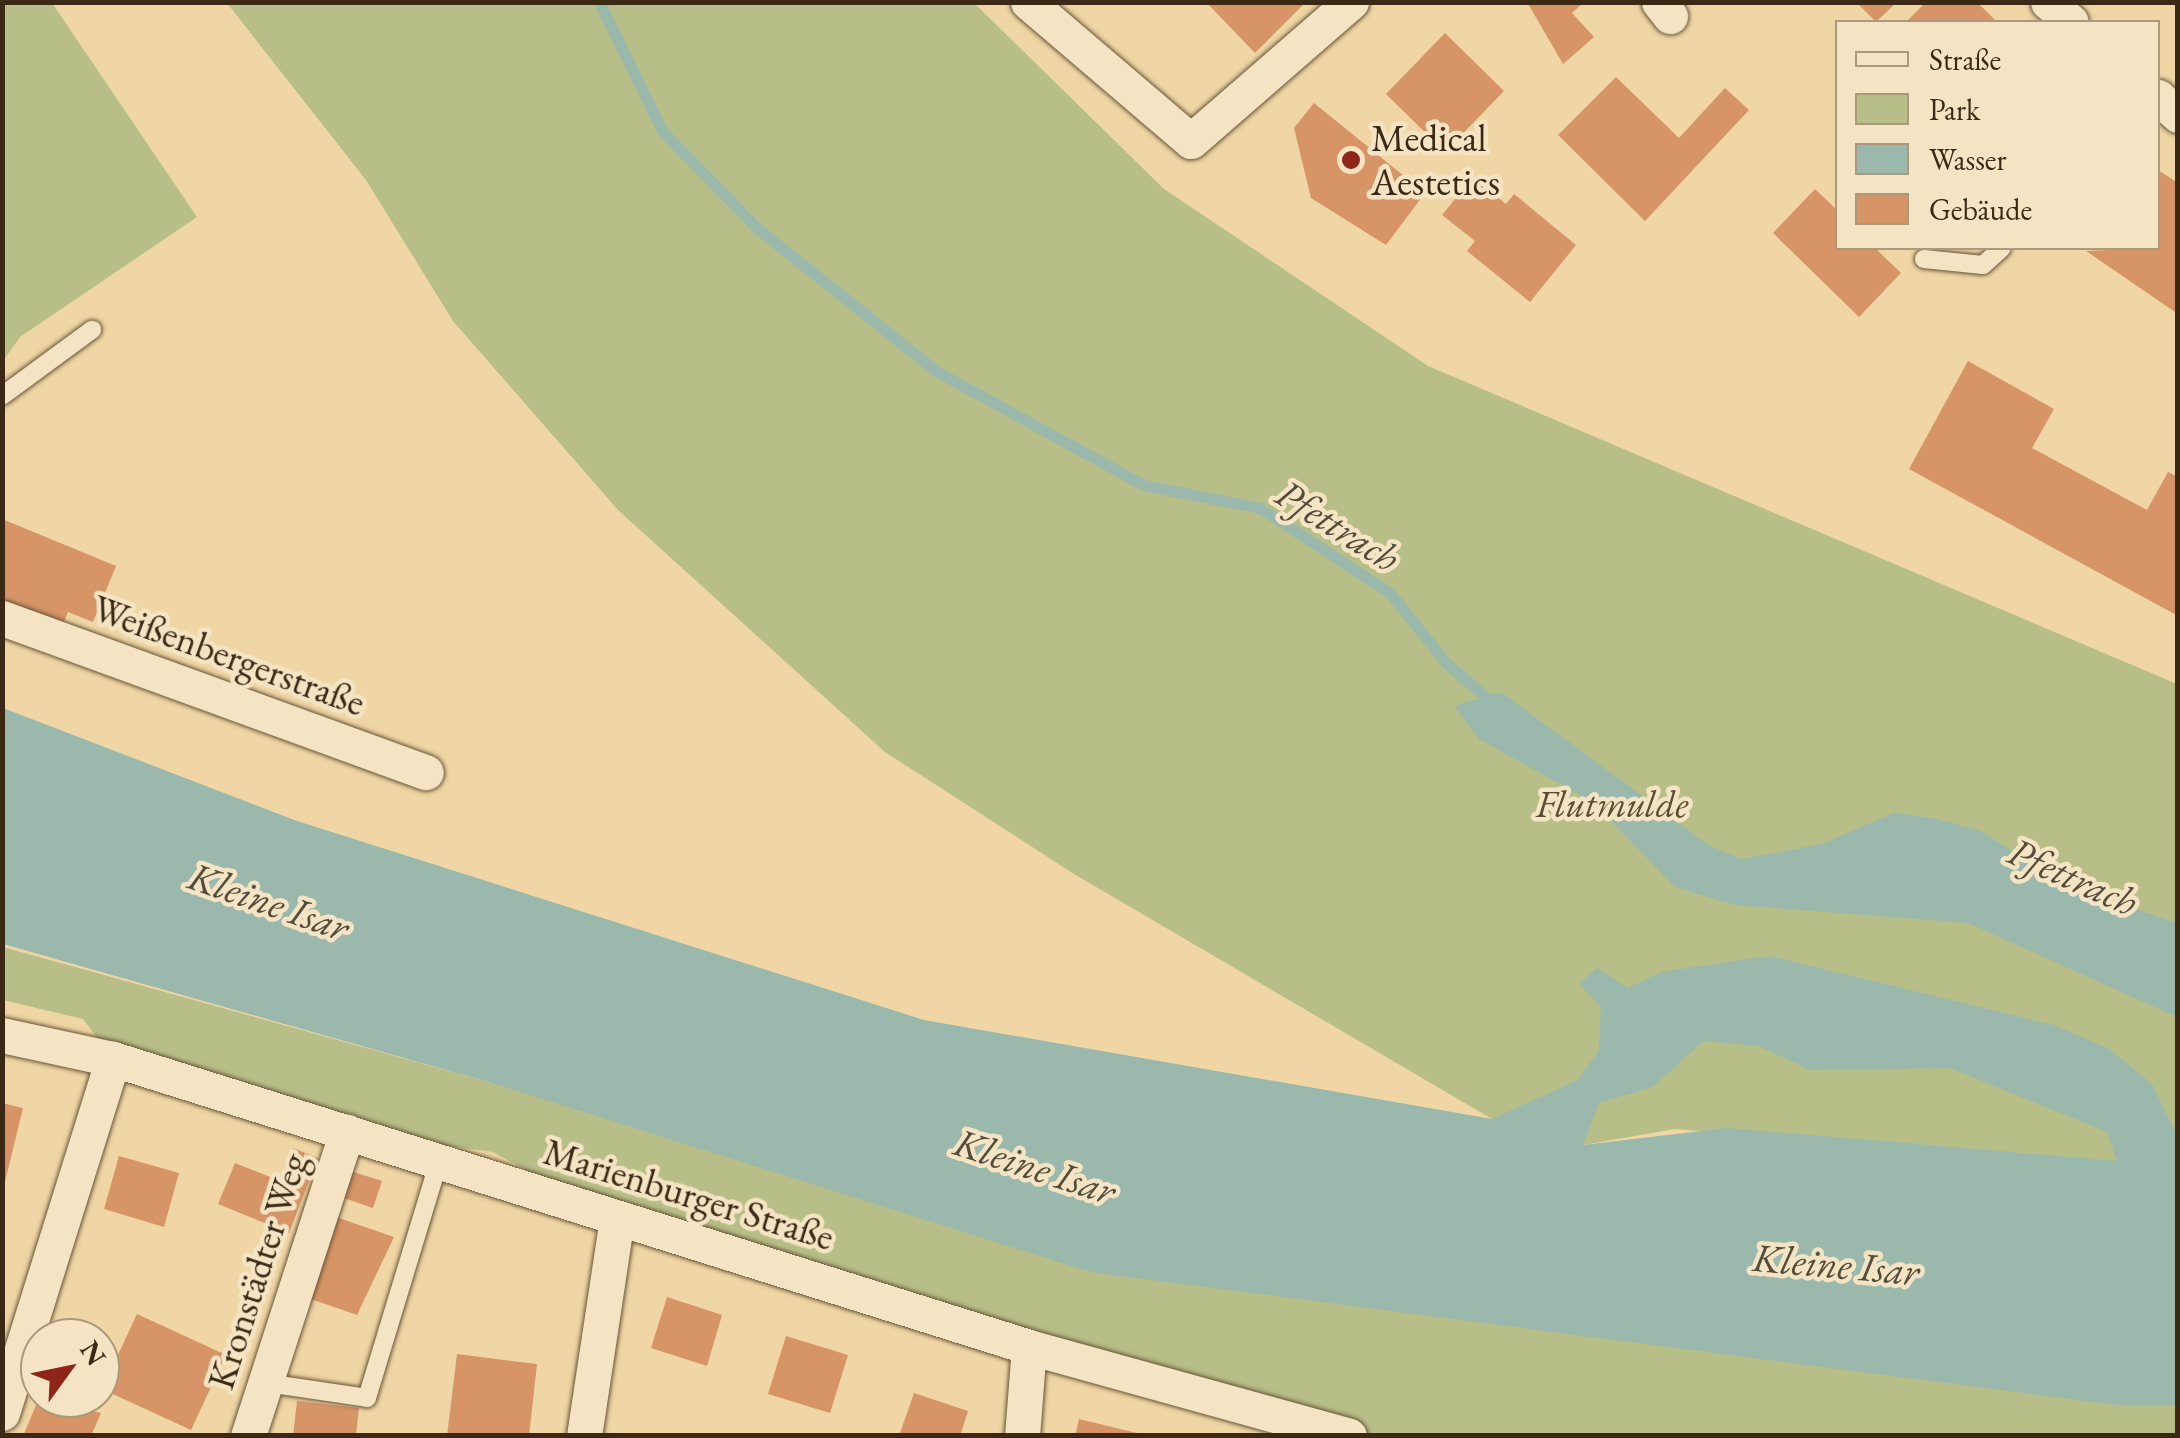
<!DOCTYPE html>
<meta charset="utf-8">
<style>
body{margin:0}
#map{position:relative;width:2180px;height:1438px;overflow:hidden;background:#efd6a4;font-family:"EB Garamond",serif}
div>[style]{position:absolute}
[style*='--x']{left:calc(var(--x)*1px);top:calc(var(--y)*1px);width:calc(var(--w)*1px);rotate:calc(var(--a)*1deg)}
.green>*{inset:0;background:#b7be87}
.water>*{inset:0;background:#9ab8ac}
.stream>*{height:11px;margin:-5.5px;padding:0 5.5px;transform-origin:5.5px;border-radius:5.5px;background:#9ab8ac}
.building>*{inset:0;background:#d79466}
.roads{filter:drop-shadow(0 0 2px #685439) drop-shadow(0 0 2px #685439)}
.lane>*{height:18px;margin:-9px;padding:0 9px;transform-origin:9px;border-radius:9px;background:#f5e4c4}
.street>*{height:35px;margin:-17.5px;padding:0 17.5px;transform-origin:17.5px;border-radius:17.5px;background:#f5e4c4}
.dots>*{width:28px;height:28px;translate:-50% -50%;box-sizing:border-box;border:5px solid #f5e4c4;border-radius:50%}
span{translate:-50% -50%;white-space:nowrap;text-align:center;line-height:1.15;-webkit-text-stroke:9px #f5e4c4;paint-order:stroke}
.poi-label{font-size:38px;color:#3b2915}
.left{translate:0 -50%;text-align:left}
.street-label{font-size:38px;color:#3b2915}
.park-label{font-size:38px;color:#5a4e32;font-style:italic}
.water-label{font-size:40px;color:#534d3b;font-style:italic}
.frame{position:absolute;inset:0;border:5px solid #3b2915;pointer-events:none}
.legend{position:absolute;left:1835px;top:20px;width:325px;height:230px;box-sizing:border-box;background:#f5e4c4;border:2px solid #ab997e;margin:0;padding:12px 18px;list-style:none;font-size:30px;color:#3b2915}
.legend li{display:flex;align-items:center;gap:20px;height:50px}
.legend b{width:50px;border:2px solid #ab997e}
.north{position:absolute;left:20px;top:1318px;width:100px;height:100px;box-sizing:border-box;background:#f5e4c4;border:2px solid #ab997e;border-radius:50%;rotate:57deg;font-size:28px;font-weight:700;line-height:40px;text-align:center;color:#3b2915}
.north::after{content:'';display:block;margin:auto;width:35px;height:45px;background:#8f2418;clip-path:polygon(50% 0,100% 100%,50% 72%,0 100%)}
</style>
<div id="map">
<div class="green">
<i style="clip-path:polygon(3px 2px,52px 3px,197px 217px,20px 337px,3px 361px)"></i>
<i style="clip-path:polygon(227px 3px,974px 3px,1164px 189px,1428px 366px,2177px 684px,2177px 1175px,1675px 1129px,1583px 1145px,1492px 1119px,1074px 874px,885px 752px,618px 510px,453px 321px,366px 180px)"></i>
<i style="clip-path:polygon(3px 947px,492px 1083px,2115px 1405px,2177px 1405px,2177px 1435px,1349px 1435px,617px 1219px,493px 1152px,347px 1132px,113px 1059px,83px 1019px,3px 1000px)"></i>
</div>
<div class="water">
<i style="clip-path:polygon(1501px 692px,1710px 846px,1742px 859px,1822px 844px,1894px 813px,1933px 818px,1981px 831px,2068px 887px,2177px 923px,2177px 1017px,1968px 923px,1735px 905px,1675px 887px,1594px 803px,1479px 739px,1454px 706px)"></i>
<i style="clip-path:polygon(evenodd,3px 708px,297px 821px,924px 1020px,1492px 1119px,1578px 1080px,1599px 1050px,1601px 1007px,1579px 984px,1597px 968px,1628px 988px,1661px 972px,1770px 956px,2054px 1025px,2109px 1049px,2152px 1084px,2177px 1136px,2177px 1405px,2116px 1405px,1090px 1272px,492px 1083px,3px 944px,3px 708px,1703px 1041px,1759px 1046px,1810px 1070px,1950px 1068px,2107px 1132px,2117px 1161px,1727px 1128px,1583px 1145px,1599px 1103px,1653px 1087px,1703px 1041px)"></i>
</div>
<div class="stream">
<i style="--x:599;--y:2;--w:145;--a:63.8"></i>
<i style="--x:663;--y:132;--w:134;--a:45.6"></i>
<i style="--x:757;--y:228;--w:229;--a:38.6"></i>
<i style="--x:936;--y:371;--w:236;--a:28.8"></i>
<i style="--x:1143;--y:485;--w:119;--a:11.1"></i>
<i style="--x:1260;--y:508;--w:155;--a:33.2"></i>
<i style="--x:1390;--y:593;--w:90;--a:51.3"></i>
<i style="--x:1446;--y:663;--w:67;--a:40.8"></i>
</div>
<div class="building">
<i style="clip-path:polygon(1206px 2px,1306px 2px,1255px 53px)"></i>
<i style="clip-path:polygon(1527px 2px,1584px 2px,1572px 13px,1594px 37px,1563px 64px)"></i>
<i style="clip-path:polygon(1856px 2px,1897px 2px,1876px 22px)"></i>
<i style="clip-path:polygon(1926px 2px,1977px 2px,1997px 22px,1906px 22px)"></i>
<i style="clip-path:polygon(1445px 33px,1504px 91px,1445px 152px,1386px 94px)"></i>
<i style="clip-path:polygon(1616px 77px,1679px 138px,1725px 88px,1749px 110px,1645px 221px,1558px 135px)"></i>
<i style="clip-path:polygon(1314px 103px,1425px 193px,1386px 245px,1311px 198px,1294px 128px)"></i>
<i style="clip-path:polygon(2158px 170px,2178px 183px,2178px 314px,2086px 251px,2158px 248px)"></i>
<i style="clip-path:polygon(1473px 177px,1506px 204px,1514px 194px,1576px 245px,1530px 302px,1467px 251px,1475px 241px,1442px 215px)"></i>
<i style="clip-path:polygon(1815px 189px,1838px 211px,1838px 248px,1875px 248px,1901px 273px,1859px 317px,1773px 233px)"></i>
<i style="clip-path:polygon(1968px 361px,2054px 409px,2032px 448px,2147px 510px,2168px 472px,2178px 477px,2178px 616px,1909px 469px)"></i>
<i style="clip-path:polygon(2px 519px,116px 566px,93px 622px,68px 612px,58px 636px,2px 613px)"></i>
<i style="clip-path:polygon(2px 1103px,23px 1108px,4px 1186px,2px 1186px)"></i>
<i style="clip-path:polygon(293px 1148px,318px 1158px,289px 1233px,218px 1204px,235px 1163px,280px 1181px)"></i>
<i style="clip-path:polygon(119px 1156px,179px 1173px,164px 1227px,104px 1209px)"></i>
<i style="clip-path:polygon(347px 1170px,382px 1181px,373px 1208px,338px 1196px)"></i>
<i style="clip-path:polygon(336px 1217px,394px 1237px,357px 1315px,308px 1298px)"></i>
<i style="clip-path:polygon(667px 1297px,722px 1315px,707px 1366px,651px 1348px)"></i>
<i style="clip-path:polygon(137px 1314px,226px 1355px,191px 1430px,102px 1389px)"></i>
<i style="clip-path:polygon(786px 1336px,848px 1355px,830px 1413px,768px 1394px)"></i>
<i style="clip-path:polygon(457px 1354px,537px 1364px,529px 1436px,447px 1436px)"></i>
<i style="clip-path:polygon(914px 1393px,968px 1411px,960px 1436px,899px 1436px)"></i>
<i style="clip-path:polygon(39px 1398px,101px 1413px,91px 1436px,23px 1436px)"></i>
<i style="clip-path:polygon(297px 1401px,359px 1408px,356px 1436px,293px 1436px)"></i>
<i style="clip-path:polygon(1079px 1419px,1141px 1434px,1141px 1436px,1075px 1436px)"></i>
</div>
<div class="roads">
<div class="lane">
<i style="--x:1924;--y:259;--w:59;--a:5.8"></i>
<i style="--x:1983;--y:265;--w:25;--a:-42"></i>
<i style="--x:2;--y:396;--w:112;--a:-36.3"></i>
<i style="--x:266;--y:1383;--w:102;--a:8.4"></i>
<i style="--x:367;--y:1398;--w:251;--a:-73.1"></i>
</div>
<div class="street">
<i style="--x:1028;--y:2;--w:214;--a:40.5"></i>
<i style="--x:1191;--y:141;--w:212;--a:-41"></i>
<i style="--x:1659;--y:2;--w:18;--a:52"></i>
<i style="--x:2048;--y:2;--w:30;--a:41"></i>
<i style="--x:2158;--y:97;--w:27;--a:42"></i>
<i style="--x:2;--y:618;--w:451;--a:20"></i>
<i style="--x:2;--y:1035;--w:114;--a:12.2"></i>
<i style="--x:113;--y:1059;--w:960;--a:17.45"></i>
<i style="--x:1029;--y:1347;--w:332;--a:15.5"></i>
<i style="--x:2;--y:1413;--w:371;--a:-72.6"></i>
<i style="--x:248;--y:1436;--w:320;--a:-72"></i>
<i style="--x:584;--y:1436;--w:219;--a:-81.4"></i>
<i style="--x:1022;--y:1436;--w:89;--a:-85.5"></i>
</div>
</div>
<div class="dots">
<i style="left:1351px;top:160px;background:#8f2418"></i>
</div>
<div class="poi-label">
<span class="left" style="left:1371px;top:160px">Medical<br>Aestetics</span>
</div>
<div class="street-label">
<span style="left:229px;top:655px;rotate:20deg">Weißenbergerstraße</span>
<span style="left:689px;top:1194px;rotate:17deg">Marienburger Straße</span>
<span style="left:257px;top:1271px;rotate:-72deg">Kronstädter Weg</span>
</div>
<div class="park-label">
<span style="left:1612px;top:804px">Flutmulde</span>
</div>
<div class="water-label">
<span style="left:1338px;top:525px;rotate:32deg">Pfettrach</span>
<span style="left:2073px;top:876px;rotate:24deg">Pfettrach</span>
<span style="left:269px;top:901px;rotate:19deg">Kleine Isar</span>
<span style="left:1035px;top:1166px;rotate:18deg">Kleine Isar</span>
<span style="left:1836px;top:1264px;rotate:5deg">Kleine Isar</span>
</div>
<div class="frame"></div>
<ul class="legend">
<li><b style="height:12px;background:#f5e4c4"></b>Straße</li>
<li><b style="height:28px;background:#b7be87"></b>Park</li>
<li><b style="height:28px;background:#9ab8ac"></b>Wasser</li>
<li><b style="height:28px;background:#d79466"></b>Gebäude</li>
</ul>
<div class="north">N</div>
</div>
